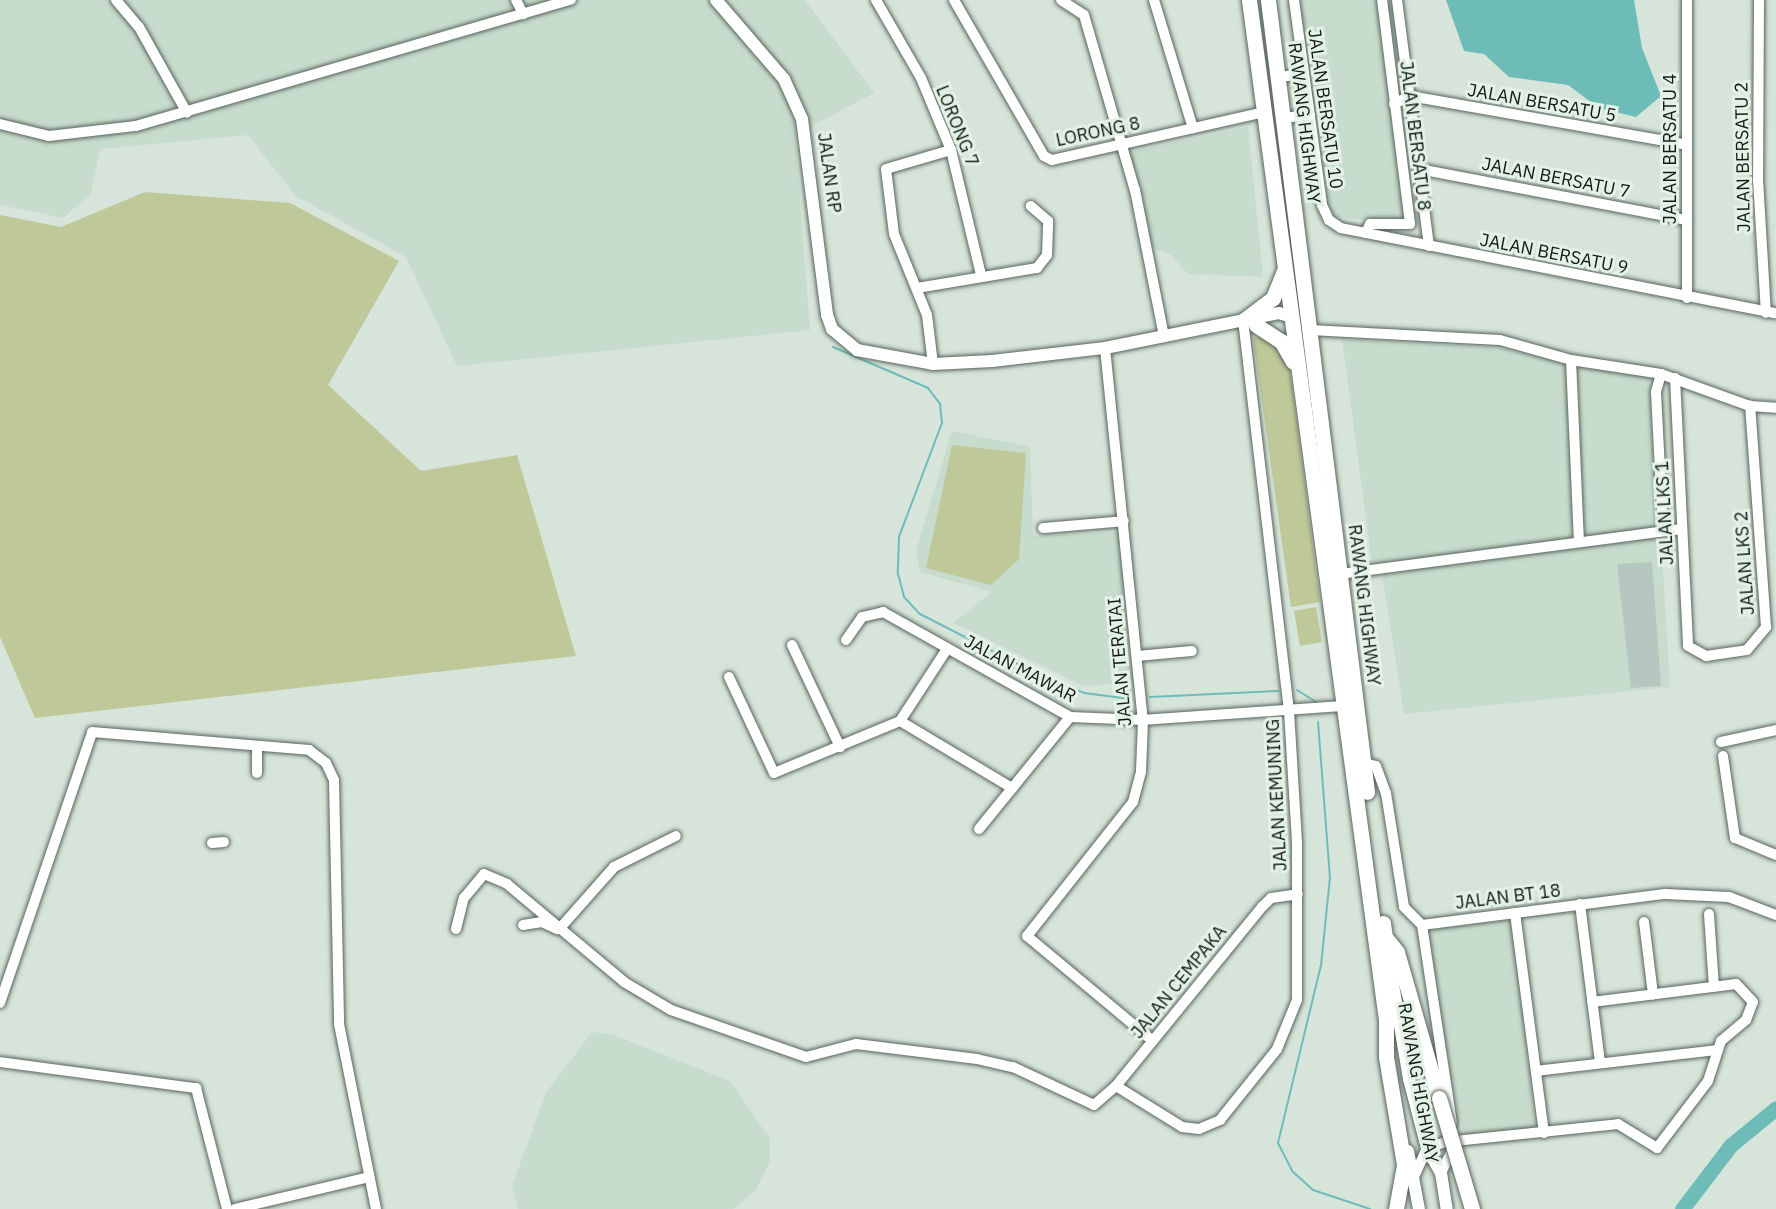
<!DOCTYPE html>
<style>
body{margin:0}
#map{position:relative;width:1776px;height:1209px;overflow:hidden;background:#d6e4da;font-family:"IBM Plex Sans",sans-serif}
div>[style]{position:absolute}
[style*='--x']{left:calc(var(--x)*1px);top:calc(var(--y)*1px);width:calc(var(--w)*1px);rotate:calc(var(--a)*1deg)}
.built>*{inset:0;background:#c7dccd}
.green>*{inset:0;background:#bfc898}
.water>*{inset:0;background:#6ebcb8}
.stream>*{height:2px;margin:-1px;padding:0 1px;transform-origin:1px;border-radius:1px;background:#6ebcb8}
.river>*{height:15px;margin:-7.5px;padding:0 7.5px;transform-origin:7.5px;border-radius:7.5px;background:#6ebcb8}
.building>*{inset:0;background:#b6c7c1}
.roads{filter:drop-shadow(0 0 2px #58645b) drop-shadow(0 0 2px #58645b)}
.minor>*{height:10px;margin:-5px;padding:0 5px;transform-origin:5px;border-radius:5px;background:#fff}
.tertiary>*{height:12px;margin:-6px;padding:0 6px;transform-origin:6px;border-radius:6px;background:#fff}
.primary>*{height:15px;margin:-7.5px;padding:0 7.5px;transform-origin:7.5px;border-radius:7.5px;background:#fff}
.bridges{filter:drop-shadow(0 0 2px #58645b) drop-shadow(0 0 2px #58645b)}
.primary-bridge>*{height:15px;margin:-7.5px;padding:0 7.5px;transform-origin:7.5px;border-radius:7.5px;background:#fff}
span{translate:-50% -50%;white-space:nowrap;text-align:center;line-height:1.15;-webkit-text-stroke:6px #e3f1e7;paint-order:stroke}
.street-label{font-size:18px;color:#151a17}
</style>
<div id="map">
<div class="built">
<i style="clip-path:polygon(0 0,805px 0,874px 93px,795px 135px,810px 330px,457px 366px,406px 257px,296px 196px,248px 135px,100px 149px,91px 194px,63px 218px,0 205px)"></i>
<i style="clip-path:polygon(1297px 0,1379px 0,1407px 224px,1330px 216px)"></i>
<i style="clip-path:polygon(1248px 127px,1263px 277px,1188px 274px,1171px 255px,1147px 246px,1124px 153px)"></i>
<i style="clip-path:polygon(1342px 339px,1501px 348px,1577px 367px,1649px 377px,1658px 527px,1372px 564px)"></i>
<i style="clip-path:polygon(952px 431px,1030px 447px,1033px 536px,1120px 532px,1133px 682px,1084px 686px,953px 623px,992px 592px,920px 572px,916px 551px)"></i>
<i style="clip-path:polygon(1661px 535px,1670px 687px,1404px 714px,1382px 573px)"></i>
<i style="clip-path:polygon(1512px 917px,1535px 1130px,1465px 1139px,1427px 972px,1428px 927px)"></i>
<i style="clip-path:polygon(592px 1032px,614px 1035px,730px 1081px,770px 1139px,770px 1161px,756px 1190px,733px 1209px,518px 1209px,512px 1186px,546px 1093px)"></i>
</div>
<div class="green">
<i style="clip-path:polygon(145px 192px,290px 203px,399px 261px,328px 385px,421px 471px,517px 455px,576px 656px,35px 718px,0 637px,0 215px,61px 227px)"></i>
<i style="clip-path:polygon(1266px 335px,1283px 352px,1290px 370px,1320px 602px,1291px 607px,1253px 338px)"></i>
<i style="clip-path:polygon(952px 445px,1026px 453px,1019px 559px,991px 585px,926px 568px)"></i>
<i style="clip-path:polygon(1316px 607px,1322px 642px,1300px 646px,1294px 611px)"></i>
</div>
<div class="water">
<i style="clip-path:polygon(1446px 0,1634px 0,1642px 48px,1661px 96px,1636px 117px,1599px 108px,1568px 85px,1509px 77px,1484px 54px,1464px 51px)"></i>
</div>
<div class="stream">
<i style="--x:833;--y:347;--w:103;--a:23.3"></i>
<i style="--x:928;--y:388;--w:20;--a:53"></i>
<i style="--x:940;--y:404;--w:19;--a:84"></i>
<i style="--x:942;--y:423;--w:122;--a:110.7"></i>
<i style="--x:899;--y:537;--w:37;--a:92"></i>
<i style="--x:898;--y:574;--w:24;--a:75"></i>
<i style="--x:904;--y:597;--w:23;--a:47"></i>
<i style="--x:920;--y:614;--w:145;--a:27.1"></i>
<i style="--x:1049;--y:680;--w:37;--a:20"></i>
<i style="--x:1084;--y:693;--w:47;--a:7.3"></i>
<i style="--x:1297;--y:690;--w:25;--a:32"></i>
<i style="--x:1150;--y:697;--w:128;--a:-2.7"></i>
<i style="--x:1318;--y:722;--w:155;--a:85.6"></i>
<i style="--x:1330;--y:877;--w:88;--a:95.8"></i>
<i style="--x:1321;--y:965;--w:183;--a:103.6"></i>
<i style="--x:1278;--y:1143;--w:31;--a:63"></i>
<i style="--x:1292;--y:1171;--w:28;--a:42"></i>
<i style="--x:1313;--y:1190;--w:60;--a:18.4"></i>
</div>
<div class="river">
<i style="--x:1682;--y:1209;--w:81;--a:-52.6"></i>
<i style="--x:1731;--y:1145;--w:58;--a:-39.4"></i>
</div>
<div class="building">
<i style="clip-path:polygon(1652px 562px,1661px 686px,1631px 688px,1617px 564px)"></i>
</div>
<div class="roads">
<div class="minor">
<i style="--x:116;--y:0;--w:35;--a:50"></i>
<i style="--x:139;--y:27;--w:98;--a:60.8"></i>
<i style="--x:516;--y:0;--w:16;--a:63"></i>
<i style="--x:876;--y:0;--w:90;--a:60"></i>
<i style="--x:921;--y:78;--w:78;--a:67.4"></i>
<i style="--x:951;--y:150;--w:129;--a:76.5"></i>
<i style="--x:954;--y:0;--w:180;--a:60"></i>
<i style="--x:1044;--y:156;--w:9;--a:27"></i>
<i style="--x:1052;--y:160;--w:218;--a:-12.7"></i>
<i style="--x:1061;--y:0;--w:27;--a:33"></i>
<i style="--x:1084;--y:15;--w:182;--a:73.8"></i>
<i style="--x:1135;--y:190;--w:150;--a:78.8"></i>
<i style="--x:1154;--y:0;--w:134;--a:73.1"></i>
<i style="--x:1294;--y:0;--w:207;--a:82.2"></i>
<i style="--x:1322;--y:205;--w:17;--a:65"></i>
<i style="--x:1329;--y:220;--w:14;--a:34"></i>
<i style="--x:1341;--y:228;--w:443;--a:11.1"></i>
<i style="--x:1397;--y:0;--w:248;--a:82.6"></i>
<i style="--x:1759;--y:0;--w:179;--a:90.3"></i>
<i style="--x:1758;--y:179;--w:134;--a:86.6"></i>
<i style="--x:1279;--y:77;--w:25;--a:-7"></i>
<i style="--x:1394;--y:104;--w:18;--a:-27"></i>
<i style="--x:1410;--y:96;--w:281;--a:10"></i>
<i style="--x:1284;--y:118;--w:26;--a:-7"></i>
<i style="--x:0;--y:124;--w:50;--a:13.8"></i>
<i style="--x:49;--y:136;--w:88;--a:-6.6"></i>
<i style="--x:136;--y:126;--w:453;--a:-16.2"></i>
<i style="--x:1419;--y:169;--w:273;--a:10.8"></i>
<i style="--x:1366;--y:233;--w:10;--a:-66"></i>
<i style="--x:1370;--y:224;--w:40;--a:0"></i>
<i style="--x:1410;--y:224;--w:226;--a:-97.1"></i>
<i style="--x:917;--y:288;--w:122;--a:-9.5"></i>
<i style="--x:1037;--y:268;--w:16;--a:-52"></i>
<i style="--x:1047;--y:255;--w:34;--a:-88"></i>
<i style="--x:1048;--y:221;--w:23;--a:-139"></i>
<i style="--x:1687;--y:298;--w:298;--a:-90"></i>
<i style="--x:1310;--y:330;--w:190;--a:3"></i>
<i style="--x:1500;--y:340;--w:74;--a:15.7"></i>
<i style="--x:1571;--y:360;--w:91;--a:8.8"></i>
<i style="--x:1661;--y:374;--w:95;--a:19.8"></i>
<i style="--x:1750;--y:406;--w:26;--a:4"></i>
<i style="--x:1105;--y:348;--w:374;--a:84.2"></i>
<i style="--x:1143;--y:720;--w:52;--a:92.2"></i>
<i style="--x:1141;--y:772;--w:31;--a:105"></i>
<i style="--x:1133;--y:802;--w:171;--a:128.3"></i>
<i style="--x:1027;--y:936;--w:163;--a:39.8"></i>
<i style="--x:1571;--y:360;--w:182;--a:87.5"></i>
<i style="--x:933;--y:364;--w:49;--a:-97"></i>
<i style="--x:927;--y:315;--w:87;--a:-112.2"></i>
<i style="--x:894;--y:234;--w:65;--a:-97"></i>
<i style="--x:886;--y:169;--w:68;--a:-16.3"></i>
<i style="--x:1661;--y:374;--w:19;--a:106"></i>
<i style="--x:1656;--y:392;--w:139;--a:87.1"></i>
<i style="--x:1675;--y:378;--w:268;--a:87.2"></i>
<i style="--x:1688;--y:646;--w:21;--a:29"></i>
<i style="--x:1706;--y:656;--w:41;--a:-8.3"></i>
<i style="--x:1747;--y:650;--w:30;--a:-50"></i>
<i style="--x:1766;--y:627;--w:222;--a:-94.1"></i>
<i style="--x:1043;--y:528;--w:81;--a:-4.9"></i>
<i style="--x:1340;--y:574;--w:345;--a:-7.5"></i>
<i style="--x:846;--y:640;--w:28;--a:-55"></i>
<i style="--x:862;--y:617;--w:22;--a:-13"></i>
<i style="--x:883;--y:612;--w:214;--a:29.3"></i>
<i style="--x:1070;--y:717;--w:73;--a:2.4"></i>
<i style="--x:1143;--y:720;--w:202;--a:-4"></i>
<i style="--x:792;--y:645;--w:113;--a:64.8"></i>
<i style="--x:947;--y:649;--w:86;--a:123.1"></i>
<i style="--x:900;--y:721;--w:131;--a:30.9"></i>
<i style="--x:1137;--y:656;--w:55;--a:-5.2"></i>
<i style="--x:729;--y:677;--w:106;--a:64.9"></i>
<i style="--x:774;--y:773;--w:136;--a:-22.4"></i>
<i style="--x:1721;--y:742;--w:56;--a:-12.3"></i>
<i style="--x:1723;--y:756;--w:83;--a:81.7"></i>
<i style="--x:1735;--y:838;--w:44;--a:22.5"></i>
<i style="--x:1363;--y:763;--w:13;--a:13"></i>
<i style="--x:1376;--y:766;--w:29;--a:70"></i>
<i style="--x:1386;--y:793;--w:115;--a:81"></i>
<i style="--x:1404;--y:907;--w:25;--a:45"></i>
<i style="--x:1422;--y:925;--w:245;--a:-7.3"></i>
<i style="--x:1665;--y:894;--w:64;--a:2.7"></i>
<i style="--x:1729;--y:897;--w:50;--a:21"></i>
<i style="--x:257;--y:773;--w:27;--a:-90"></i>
<i style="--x:979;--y:829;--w:144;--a:-50.9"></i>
<i style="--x:212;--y:843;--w:12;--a:-5"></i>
<i style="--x:1580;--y:904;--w:160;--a:82.8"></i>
<i style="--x:1515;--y:913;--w:222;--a:82.5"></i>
<i style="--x:1709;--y:914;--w:73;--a:86.1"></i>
<i style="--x:1644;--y:922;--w:73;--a:82.9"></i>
<i style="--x:523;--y:925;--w:19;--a:-9"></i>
<i style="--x:542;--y:922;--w:17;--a:25"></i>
<i style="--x:1422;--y:925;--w:200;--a:81.4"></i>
<i style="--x:561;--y:927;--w:80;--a:-48.5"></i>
<i style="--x:614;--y:867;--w:69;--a:-26.6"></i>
<i style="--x:456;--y:929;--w:32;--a:-76"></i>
<i style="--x:464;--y:898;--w:31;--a:-50"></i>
<i style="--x:484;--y:874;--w:25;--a:23"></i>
<i style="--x:507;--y:884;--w:153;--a:39.9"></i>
<i style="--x:624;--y:982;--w:55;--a:30.8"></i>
<i style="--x:671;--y:1010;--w:143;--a:19.2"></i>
<i style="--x:806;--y:1057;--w:52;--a:-14.6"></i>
<i style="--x:856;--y:1044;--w:122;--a:7.1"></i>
<i style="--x:977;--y:1059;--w:37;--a:13"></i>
<i style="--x:1013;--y:1067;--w:89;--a:25.1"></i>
<i style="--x:1094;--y:1105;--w:29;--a:-41"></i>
<i style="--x:1116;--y:1086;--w:232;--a:-50.8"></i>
<i style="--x:1263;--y:906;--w:11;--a:-45"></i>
<i style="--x:1271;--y:898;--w:27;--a:-8"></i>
<i style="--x:0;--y:1003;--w:286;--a:-71.2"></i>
<i style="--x:92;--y:732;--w:218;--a:4.7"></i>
<i style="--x:309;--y:750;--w:21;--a:37"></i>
<i style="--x:326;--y:763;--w:19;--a:65"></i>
<i style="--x:334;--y:780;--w:244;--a:88.8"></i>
<i style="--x:339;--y:1024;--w:189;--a:78.7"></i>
<i style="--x:0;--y:1062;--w:198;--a:7.6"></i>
<i style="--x:196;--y:1088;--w:125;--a:75.6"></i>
<i style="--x:1536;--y:1071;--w:183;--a:-6.6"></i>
<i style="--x:1116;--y:1086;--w:78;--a:31.8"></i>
<i style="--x:1182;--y:1127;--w:17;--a:7"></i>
<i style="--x:1199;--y:1129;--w:23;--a:-23"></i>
<i style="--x:1220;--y:1120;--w:91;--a:-51.2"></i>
<i style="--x:1277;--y:1049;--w:53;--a:-67.8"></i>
<i style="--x:1297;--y:1000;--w:158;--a:-90"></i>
<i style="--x:1297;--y:842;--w:131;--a:-93.5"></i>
<i style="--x:1289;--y:711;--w:387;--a:-96.7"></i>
<i style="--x:1441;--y:1173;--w:30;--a:-64"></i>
<i style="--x:1414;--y:1177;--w:32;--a:-66"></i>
<i style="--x:1427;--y:1148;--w:19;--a:-18"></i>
<i style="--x:1445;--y:1142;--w:174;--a:-5.9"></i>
<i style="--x:1618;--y:1124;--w:46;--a:31.6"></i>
<i style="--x:1657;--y:1148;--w:84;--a:-52.7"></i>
<i style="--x:1708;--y:1081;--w:42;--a:-72"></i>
<i style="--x:1721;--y:1041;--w:33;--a:-40"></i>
<i style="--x:1746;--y:1020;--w:19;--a:-69"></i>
<i style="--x:1753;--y:1002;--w:25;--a:-133"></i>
<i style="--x:1736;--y:984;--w:145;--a:172.9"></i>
<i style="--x:235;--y:1209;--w:138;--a:-13.4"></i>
</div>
<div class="tertiary">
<i style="--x:716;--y:0;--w:104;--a:49.3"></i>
<i style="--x:784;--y:79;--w:44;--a:65.8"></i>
<i style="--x:802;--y:119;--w:198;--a:82.7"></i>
<i style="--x:827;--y:315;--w:15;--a:70"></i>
<i style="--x:832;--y:329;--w:33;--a:40"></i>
<i style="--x:857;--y:350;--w:77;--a:10.4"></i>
<i style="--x:933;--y:364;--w:59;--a:-2.9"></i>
<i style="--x:992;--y:361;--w:114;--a:-6.6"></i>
<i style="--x:1105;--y:348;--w:177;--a:-11.4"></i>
<i style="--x:1279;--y:313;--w:13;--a:18"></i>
<i style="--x:1385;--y:937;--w:144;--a:80.4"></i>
<i style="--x:1409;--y:1079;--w:71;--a:75.4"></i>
<i style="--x:1427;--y:1148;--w:29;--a:61"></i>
<i style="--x:1441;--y:1173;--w:36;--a:81"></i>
<i style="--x:1408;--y:1151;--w:59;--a:79.3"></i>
</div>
<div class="primary">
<i style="--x:1249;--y:0;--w:1029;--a:82.35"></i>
<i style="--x:1386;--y:1020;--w:37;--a:90"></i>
<i style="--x:1386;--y:1057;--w:109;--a:80.5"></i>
<i style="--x:1404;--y:1165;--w:45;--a:100.3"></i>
<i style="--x:1268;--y:0;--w:798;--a:82.87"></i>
<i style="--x:1244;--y:320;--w:36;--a:-37"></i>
<i style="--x:1273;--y:298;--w:29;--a:-68"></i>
<i style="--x:1256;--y:325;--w:30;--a:33"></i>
<i style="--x:1281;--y:341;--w:24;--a:60"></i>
<i style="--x:1383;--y:923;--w:14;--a:82"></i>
<i style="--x:1385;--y:937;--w:19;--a:51"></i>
<i style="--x:1397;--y:952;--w:152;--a:74"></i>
</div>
</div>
<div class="bridges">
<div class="primary-bridge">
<i style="--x:1439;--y:1098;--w:116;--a:73.4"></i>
</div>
</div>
<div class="street-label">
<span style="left:1542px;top:103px;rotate:10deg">JALAN BERSATU 5</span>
<span style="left:1325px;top:109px;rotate:82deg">JALAN BERSATU 10</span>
<span style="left:1304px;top:123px;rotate:83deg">RAWANG HIGHWAY</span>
<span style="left:957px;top:126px;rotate:68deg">LORONG 7</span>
<span style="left:1098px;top:132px;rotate:-12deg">LORONG 8</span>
<span style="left:1415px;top:136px;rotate:83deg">JALAN BERSATU 8</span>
<span style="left:1670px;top:149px;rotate:-90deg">JALAN BERSATU 4</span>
<span style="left:1743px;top:157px;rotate:-91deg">JALAN BERSATU 2</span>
<span style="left:829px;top:173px;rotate:82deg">JALAN RP</span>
<span style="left:1556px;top:178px;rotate:11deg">JALAN BERSATU 7</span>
<span style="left:1554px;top:254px;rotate:11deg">JALAN BERSATU 9</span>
<span style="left:1665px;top:513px;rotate:-93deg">JALAN LKS 1</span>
<span style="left:1745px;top:563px;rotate:-94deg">JALAN LKS 2</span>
<span style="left:1364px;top:605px;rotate:83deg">RAWANG HIGHWAY</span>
<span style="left:1120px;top:662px;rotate:-95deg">JALAN TERATAI</span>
<span style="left:1020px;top:669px;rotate:28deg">JALAN MAWAR</span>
<span style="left:1277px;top:795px;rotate:-93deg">JALAN KEMUNING</span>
<span style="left:1508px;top:897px;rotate:-7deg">JALAN BT 18</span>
<span style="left:1179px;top:982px;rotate:-51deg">JALAN CEMPAKA</span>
<span style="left:1418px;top:1083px;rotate:80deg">RAWANG HIGHWAY</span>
</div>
</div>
